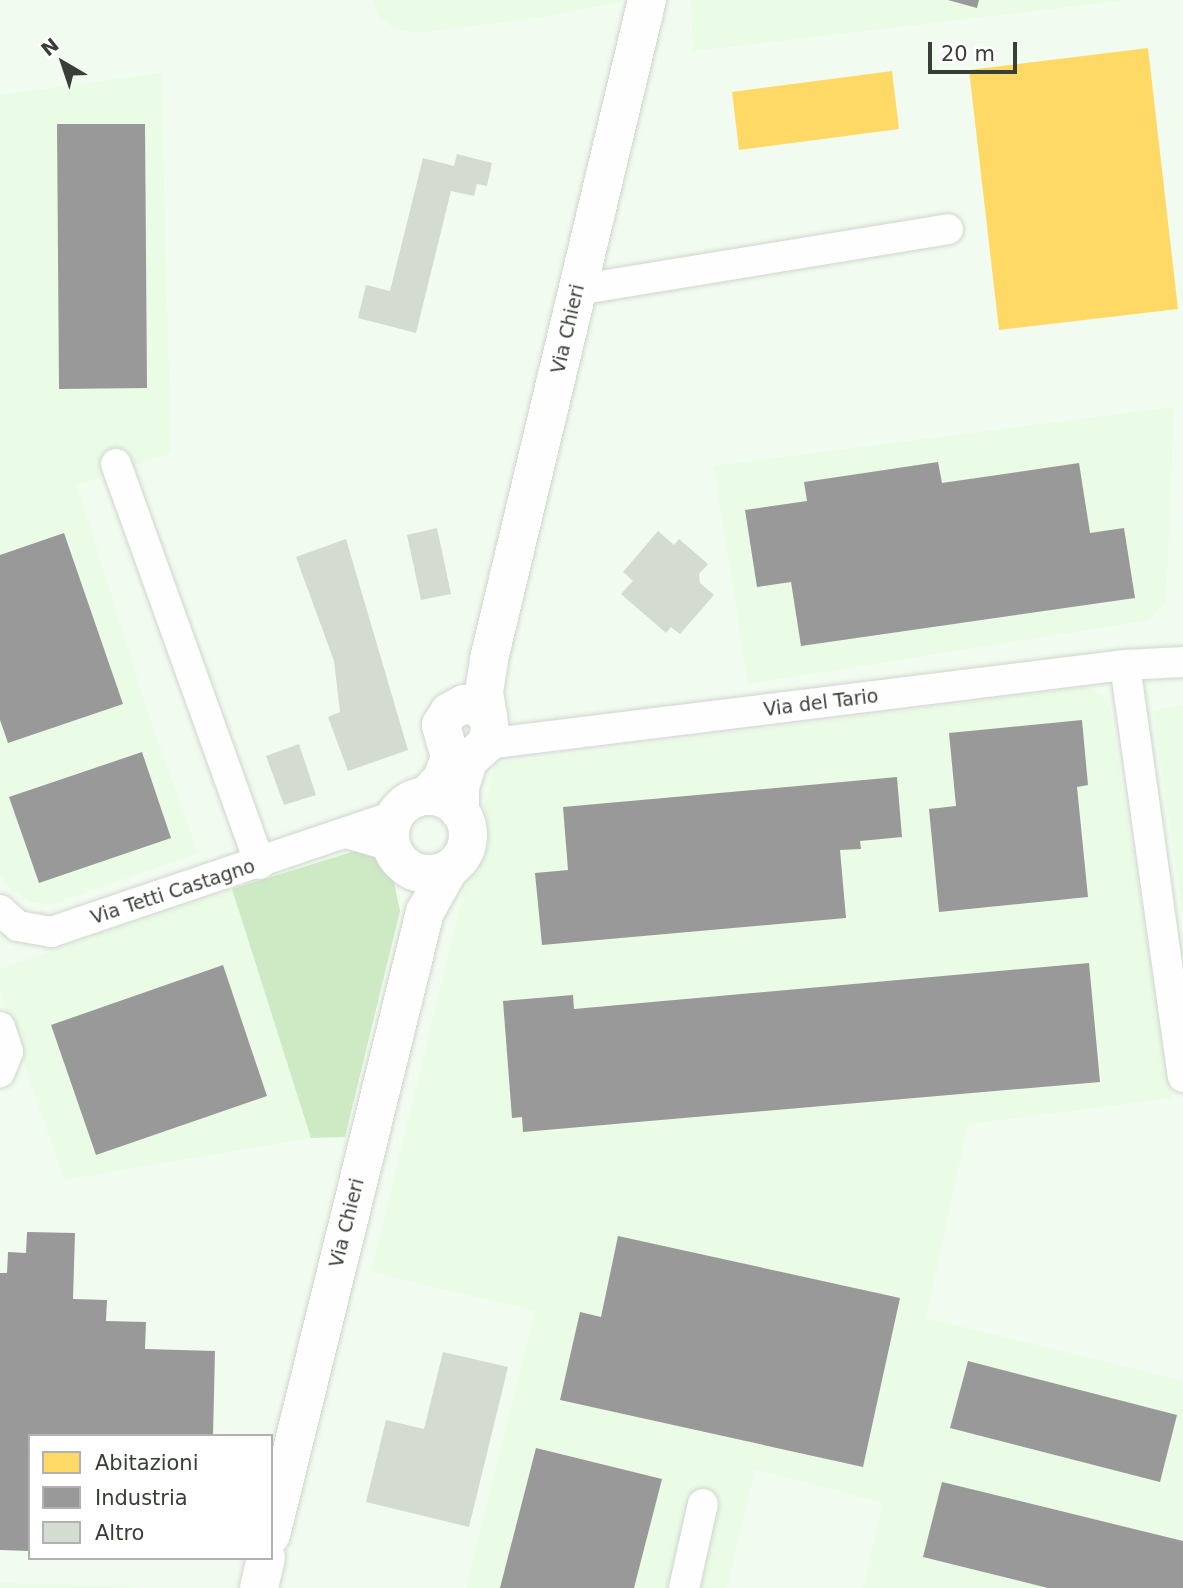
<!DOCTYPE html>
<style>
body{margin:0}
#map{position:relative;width:1183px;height:1588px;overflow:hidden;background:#f2fbf0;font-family:"DejaVu Sans",sans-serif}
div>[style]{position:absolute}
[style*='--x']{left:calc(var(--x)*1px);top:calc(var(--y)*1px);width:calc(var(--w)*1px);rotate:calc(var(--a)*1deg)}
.built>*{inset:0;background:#eafbe6}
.green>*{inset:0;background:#cdeac5}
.homes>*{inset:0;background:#ffd966}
.industry>*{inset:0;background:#999}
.building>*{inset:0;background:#d4dcd2}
.roads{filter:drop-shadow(0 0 2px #ced6cc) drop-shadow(0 0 2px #ced6cc)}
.minor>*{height:30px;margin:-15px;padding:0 15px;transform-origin:15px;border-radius:15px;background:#fdfefd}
.major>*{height:38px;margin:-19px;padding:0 19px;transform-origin:19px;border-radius:19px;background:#fdfefd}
.major>.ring{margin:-19px;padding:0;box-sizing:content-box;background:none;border:38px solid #fdfefd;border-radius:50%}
span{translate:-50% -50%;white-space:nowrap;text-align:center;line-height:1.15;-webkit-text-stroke:7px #fff;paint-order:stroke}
.street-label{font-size:19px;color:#383f36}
.legend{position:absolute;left:28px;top:1434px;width:245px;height:126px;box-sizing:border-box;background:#fff;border:2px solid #afb2af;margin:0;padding:9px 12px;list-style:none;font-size:21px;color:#383f36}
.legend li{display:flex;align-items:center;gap:14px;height:35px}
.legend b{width:35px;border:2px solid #afb2af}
.north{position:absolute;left:28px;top:28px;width:70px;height:70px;-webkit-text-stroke:5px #fff;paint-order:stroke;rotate:321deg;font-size:19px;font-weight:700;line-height:28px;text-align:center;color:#383f36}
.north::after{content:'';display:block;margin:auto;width:24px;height:32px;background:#383f36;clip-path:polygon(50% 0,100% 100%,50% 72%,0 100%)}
.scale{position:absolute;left:928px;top:42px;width:89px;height:32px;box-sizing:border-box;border:4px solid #383f36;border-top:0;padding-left:9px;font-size:21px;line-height:24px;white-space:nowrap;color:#383f36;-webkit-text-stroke:5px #fff;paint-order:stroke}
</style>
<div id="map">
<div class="built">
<i style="clip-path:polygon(373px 0,628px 0,551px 16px,415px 33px,393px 28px,379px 15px)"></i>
<i style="clip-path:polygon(691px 0,1128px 0,693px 51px)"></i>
<i style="clip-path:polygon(161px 73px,171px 453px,77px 485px,147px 710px,198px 853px,51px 905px,32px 902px,11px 890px,0 875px,0 95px)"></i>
<i style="clip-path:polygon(1174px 407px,1166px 602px,1149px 620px,748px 684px,714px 466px)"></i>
<i style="clip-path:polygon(1085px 687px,1102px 694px,1110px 709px,1172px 1098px,968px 1124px,926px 1318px,1183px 1381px,1183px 1588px,863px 1588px,883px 1503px,755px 1469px,727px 1588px,466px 1588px,535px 1311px,371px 1272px,495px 764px)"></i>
<i style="clip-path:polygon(1183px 705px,1183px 916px,1153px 710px)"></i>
<i style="clip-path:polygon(232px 889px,311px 1138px,64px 1180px,0 993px,0 969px)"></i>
<i style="clip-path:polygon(0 1583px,127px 1586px,134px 1588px,0 1588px)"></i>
</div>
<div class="green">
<i style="clip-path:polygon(355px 851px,377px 852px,392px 873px,400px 911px,345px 1137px,311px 1138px,232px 889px)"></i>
</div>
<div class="homes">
<i style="clip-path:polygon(1148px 48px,1178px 309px,999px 330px,969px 70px)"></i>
<i style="clip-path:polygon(892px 71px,899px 129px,739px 150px,732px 92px)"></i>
</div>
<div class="industry">
<i style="clip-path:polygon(948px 0,979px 0,977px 8px)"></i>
<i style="clip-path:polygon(57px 124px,145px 124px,147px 388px,59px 389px)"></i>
<i style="clip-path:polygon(938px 462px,942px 483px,1079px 463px,1090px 533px,1124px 528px,1135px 598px,801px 646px,791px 582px,757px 587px,745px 510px,807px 501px,804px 482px)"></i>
<i style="clip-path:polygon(64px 533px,123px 704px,8px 743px,0 720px,0 555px)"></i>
<i style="clip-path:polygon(1082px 720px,1088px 785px,1077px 787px,1088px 897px,939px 912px,929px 809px,956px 806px,949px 733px)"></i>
<i style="clip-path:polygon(142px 752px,171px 838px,39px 883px,9px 797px)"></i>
<i style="clip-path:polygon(897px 777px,902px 837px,860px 841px,861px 849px,840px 850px,846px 918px,542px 945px,535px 873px,568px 870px,563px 807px)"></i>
<i style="clip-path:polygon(1089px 963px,1100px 1082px,523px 1132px,522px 1117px,512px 1118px,503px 1001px,573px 995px,574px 1009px)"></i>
<i style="clip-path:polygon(223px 965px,267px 1096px,96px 1155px,51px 1025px)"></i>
<i style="clip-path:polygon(27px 1232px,75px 1233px,73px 1299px,107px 1300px,106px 1321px,146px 1322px,145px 1349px,215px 1351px,213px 1436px,30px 1436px,30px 1551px,0 1550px,0 1273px,7px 1273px,8px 1252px,26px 1253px)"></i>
<i style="clip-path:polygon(618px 1236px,900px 1298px,863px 1467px,560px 1400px,580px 1312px,601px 1317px)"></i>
<i style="clip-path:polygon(968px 1361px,1177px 1415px,1160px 1482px,950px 1428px)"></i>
<i style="clip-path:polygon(536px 1448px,662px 1479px,634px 1588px,500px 1588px)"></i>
<i style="clip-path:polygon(942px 1482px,1183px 1541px,1183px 1588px,1048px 1588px,923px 1557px)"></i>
</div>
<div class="building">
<i style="clip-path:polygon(457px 154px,492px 163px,487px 186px,477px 184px,474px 196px,451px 191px,416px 333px,358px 318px,366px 285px,390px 291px,423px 158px,454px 166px)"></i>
<i style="clip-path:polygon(437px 528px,451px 594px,421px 600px,407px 535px)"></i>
<i style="clip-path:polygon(658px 531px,674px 545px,679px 539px,708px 564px,699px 574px,700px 583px,714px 595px,680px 634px,671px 627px,666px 633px,621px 594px,633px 581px,623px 572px)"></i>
<i style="clip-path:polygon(346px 539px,408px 750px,348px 771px,328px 717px,340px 712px,334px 661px,296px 557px)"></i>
<i style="clip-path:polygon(299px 744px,316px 795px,284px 805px,266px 756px)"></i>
<i style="clip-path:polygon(443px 1352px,508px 1367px,469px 1527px,366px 1502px,386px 1420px,424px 1429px)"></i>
</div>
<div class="roads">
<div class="minor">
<i style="--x:577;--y:290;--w:376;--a:-9.3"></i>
<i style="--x:116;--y:464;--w:425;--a:70.2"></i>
<i style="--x:1125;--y:665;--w:416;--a:82"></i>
<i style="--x:486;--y:744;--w:644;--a:-7.05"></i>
<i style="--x:1125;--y:665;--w:58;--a:-3"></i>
<i style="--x:350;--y:834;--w:43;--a:16.3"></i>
<i style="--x:0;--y:910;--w:24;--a:42"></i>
<i style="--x:18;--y:926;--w:34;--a:10"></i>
<i style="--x:51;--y:932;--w:362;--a:-18.7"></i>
<i style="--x:0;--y:1027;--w:26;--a:72"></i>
<i style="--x:8;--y:1052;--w:22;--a:112"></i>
<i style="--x:684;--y:1588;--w:86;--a:-77.3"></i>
</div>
<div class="major">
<i style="--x:488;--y:717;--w:25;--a:-99"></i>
<i style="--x:484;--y:692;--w:33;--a:-81"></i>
<i style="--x:489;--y:659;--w:678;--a:-76.52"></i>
<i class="ring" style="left:390px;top:796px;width:40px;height:40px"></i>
<i style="--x:426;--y:796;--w:23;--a:-47"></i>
<i style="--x:442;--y:779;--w:23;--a:-70"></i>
<i style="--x:450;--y:757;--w:33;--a:-106"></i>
<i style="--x:441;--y:725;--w:15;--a:-58"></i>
<i style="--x:449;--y:712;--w:17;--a:-28"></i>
<i style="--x:464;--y:704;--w:16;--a:15"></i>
<i style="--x:479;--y:708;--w:13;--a:45"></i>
<i style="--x:488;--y:717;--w:14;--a:82"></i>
<i style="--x:490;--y:731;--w:14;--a:107"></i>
<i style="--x:486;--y:744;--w:25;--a:137"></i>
<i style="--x:468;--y:761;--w:27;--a:107"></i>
<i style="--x:460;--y:787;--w:25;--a:90"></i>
<i style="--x:271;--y:1535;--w:642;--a:-76.12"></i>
<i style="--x:425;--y:912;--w:49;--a:-60.8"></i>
<i style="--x:259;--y:1588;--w:31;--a:-77"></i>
</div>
</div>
<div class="street-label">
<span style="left:568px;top:329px;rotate:-77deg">Via Chieri</span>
<span style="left:821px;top:703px;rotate:-7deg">Via del Tario</span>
<span style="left:173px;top:892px;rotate:-18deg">Via Tetti Castagno</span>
<span style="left:347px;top:1223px;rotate:-76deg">Via Chieri</span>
</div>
<ul class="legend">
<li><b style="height:19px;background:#ffd966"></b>Abitazioni</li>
<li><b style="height:19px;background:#999"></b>Industria</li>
<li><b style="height:19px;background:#d4dcd2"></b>Altro</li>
</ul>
<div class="north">N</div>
<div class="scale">20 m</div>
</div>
